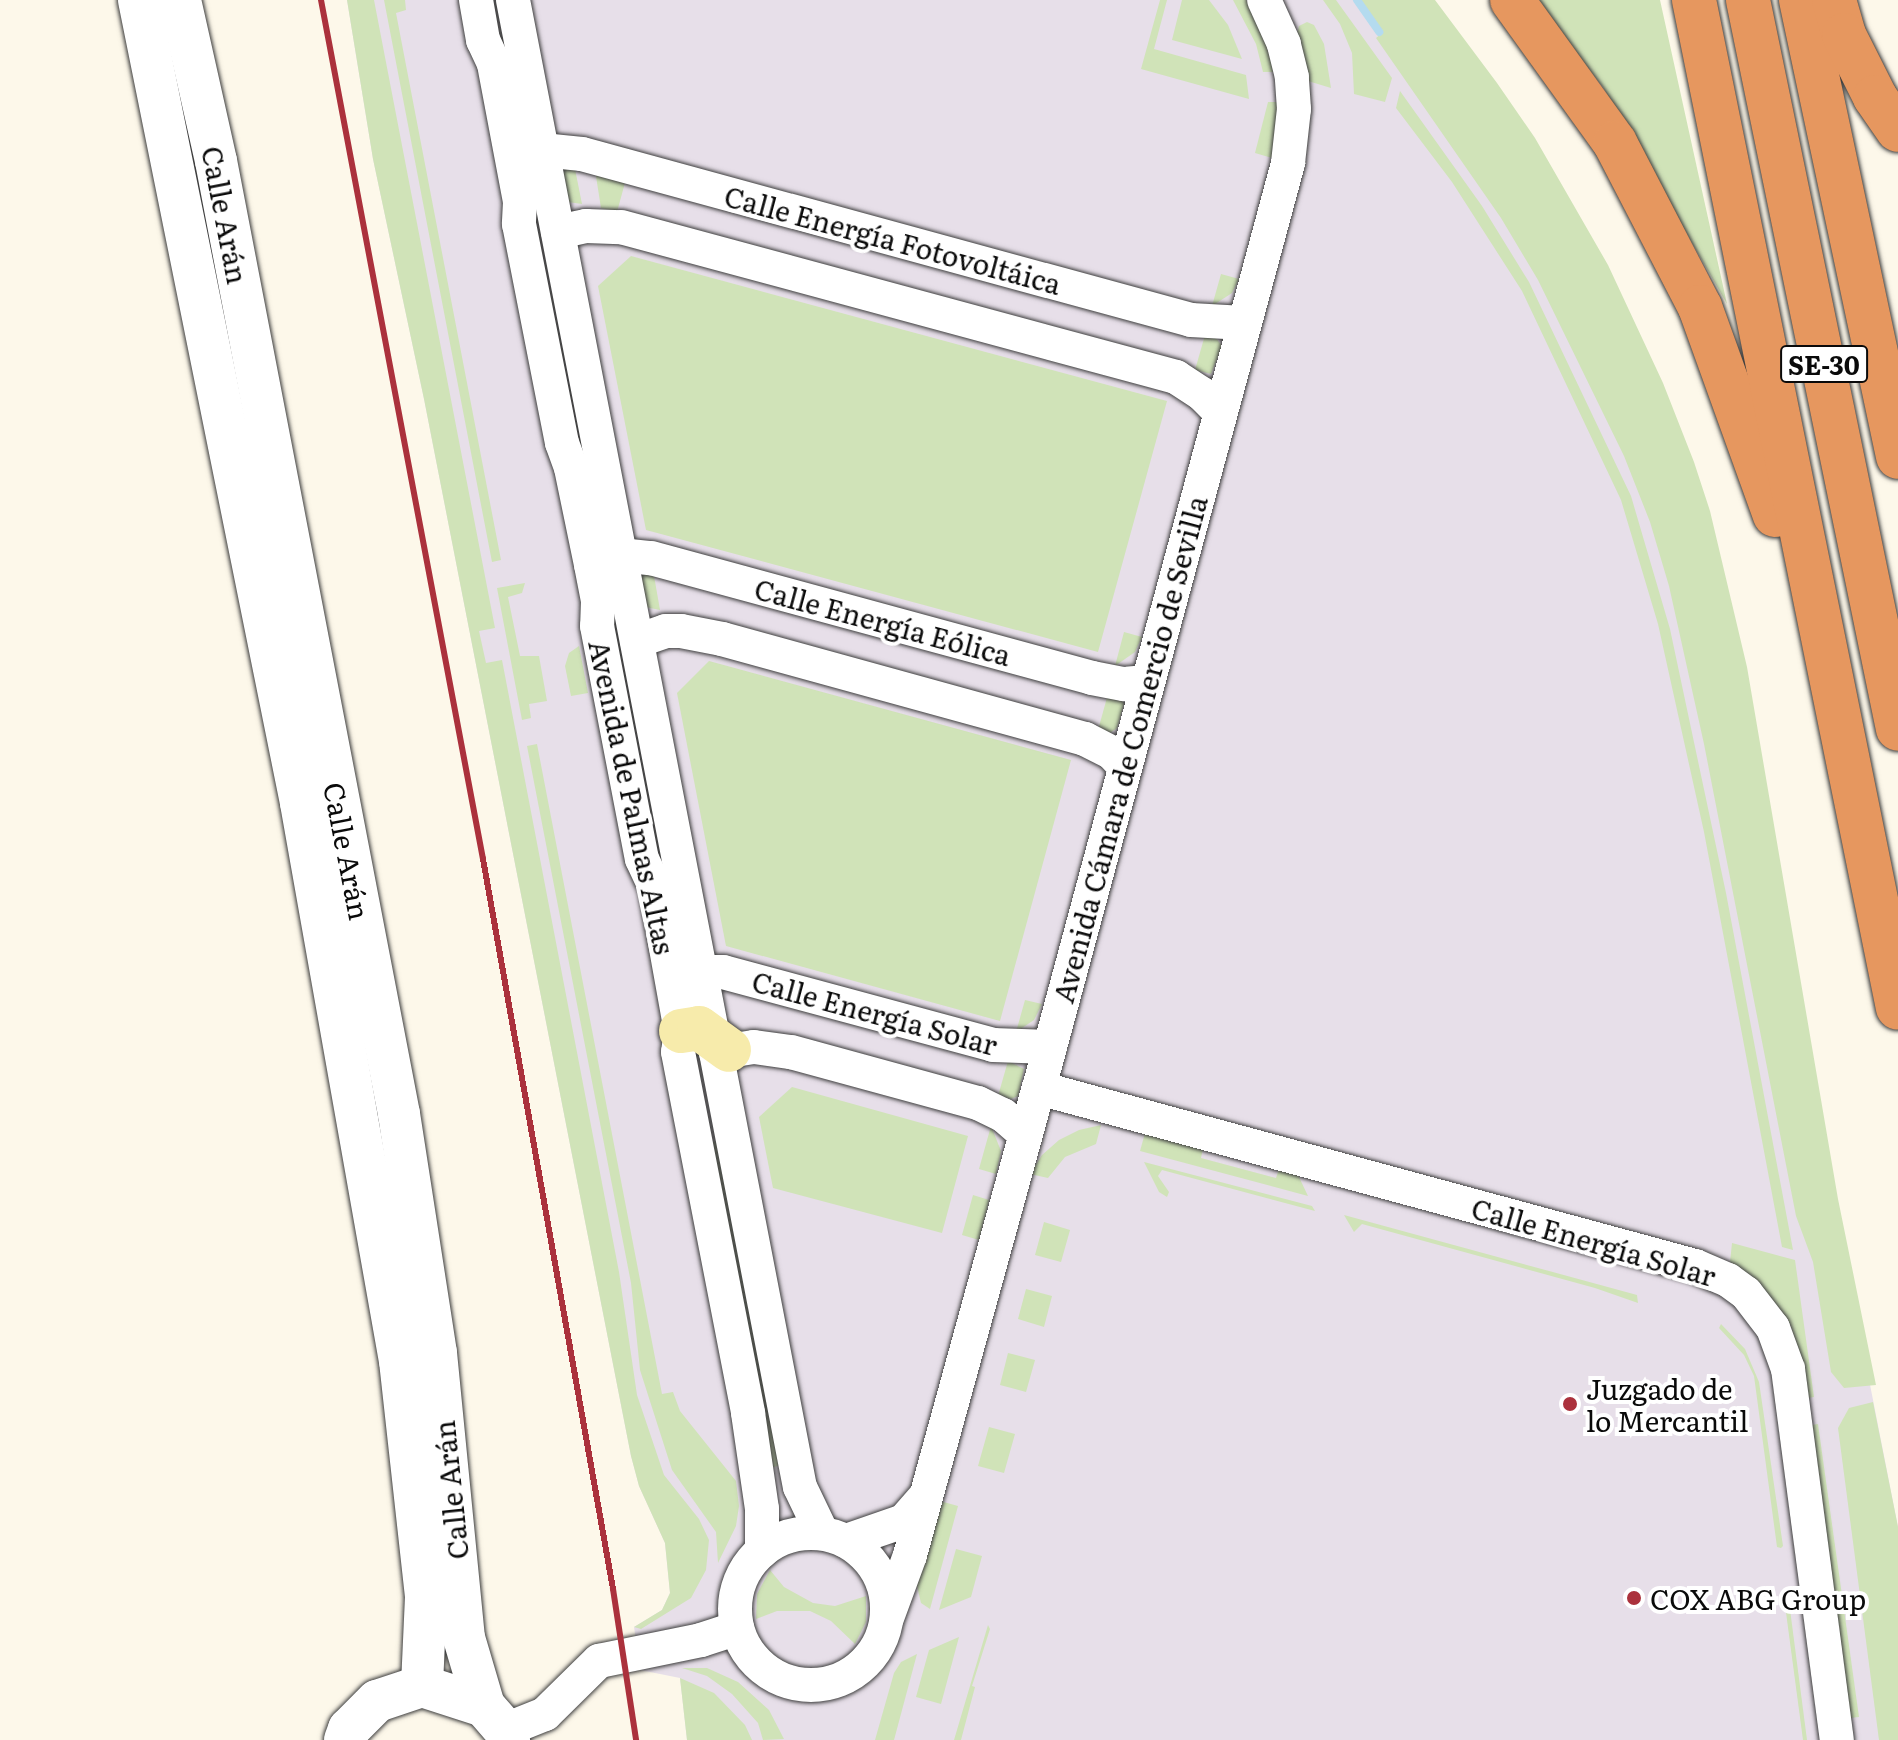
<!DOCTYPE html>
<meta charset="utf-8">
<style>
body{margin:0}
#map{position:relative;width:1898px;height:1740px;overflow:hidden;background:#fdf8ea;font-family:Literata,serif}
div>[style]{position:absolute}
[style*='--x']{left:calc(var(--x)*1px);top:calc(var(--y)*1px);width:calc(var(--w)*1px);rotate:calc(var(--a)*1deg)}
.industrial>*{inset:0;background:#e7dfe9}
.green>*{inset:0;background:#d0e3b8}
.stream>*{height:8px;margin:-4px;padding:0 4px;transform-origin:4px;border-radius:4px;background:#b4dbef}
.roads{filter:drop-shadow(0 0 2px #3d3d3d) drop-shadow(0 0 2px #3d3d3d)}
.minor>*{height:34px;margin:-17px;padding:0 17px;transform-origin:17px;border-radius:17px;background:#fff}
.minor>.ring{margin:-17px;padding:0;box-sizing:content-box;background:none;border:34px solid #fff;border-radius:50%}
.tertiary>*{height:42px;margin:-21px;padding:0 21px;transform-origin:21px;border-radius:21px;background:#fff}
.secondary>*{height:44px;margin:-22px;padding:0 22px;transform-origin:22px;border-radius:22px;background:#f7ebab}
.motorway>*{height:44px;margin:-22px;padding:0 22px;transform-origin:22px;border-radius:22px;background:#e6975f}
.rail>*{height:6px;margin:-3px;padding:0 3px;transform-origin:3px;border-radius:3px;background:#ab313c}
.dots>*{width:22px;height:22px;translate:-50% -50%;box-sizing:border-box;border:4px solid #fff;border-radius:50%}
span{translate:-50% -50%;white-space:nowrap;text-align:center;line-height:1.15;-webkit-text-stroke:8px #fff;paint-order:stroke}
.shield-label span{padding:2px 6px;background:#fff;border:2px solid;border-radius:6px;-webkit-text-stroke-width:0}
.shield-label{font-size:26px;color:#0a0a0a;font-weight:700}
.street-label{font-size:28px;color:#0a0a0a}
.poi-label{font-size:28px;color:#0a0a0a}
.left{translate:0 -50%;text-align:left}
</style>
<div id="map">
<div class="industrial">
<i style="clip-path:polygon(347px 0,1409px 0,1575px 212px,1839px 1227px,1898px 1527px,1898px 1740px,687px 1740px,680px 1678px,640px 1670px,634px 1627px,662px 1610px,670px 1593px,665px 1543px,639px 1486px,631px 1456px,424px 399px,373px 159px)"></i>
</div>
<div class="green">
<i style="clip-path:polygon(347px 0,374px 0,495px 628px,479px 631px,486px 663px,502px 660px,619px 1272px,637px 1395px,664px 1475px,699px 1519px,709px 1540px,706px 1570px,691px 1598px,641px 1629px,634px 1627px,662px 1610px,670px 1593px,665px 1543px,639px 1486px,631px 1456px,424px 399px,373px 159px)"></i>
<i style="clip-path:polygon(384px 0,405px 0,406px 10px,396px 13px,501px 560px,492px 562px)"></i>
<i style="clip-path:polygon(1160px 0,1167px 0,1154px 49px,1246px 75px,1249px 99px,1141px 69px)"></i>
<i style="clip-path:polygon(1182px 0,1209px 0,1228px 25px,1242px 59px,1172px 40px)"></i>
<i style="clip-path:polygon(1233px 0,1246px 0,1253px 11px,1265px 36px,1275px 72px,1263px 72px,1256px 44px)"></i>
<i style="clip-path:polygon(1323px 0,1336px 0,1392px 78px,1385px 102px,1354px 94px,1352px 53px,1340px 24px)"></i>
<i style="clip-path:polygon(1360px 0,1435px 0,1497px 83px,1535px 138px,1608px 265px,1663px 383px,1694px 462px,1710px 511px,1747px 667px,1838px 1199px,1876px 1385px,1844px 1388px,1831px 1372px,1813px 1262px,1796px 1216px,1704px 744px,1669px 586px,1650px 522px,1624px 456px,1538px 280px,1501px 218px,1376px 38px,1382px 33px)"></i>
<i style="clip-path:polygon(1534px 0,1660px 0,1727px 304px,1603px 87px)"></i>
<i style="clip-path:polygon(1307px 22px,1314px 25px,1324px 44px,1331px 88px,1308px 81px,1297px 33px,1299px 26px)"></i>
<i style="clip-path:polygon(1400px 91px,1482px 206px,1529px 282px,1631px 496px,1670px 629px,1726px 893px,1793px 1250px,1782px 1247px,1704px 832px,1658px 624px,1621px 500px,1522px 291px,1452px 182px,1396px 108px)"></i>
<i style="clip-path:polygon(1268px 102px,1278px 102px,1272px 158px,1255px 153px)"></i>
<i style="clip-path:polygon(574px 164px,582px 204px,568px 202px,558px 170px)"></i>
<i style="clip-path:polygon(595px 170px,626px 179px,617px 212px,601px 208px)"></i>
<i style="clip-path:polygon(631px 256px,1167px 401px,1098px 652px,646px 530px,598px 286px)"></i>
<i style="clip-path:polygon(1221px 274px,1239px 279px,1232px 293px,1212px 306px)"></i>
<i style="clip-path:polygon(1205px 335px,1216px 338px,1222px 346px,1211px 374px,1195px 370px)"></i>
<i style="clip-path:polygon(653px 570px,660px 610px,645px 607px,636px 576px)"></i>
<i style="clip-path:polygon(525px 583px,522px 593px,508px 597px,520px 656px,539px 656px,547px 701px,529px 704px,531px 718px,522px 720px,497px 588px)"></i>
<i style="clip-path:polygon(1124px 632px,1142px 637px,1135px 652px,1115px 666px)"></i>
<i style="clip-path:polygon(579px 646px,588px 693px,571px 696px,565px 666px,569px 653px)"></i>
<i style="clip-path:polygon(709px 661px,1071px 760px,1000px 1021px,726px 946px,677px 693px)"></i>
<i style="clip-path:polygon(1108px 694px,1122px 699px,1124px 704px,1117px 728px,1110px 733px,1098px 730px)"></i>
<i style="clip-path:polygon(537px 744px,662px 1394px,673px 1392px,680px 1411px,736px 1481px,739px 1506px,736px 1526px,718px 1563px,716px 1532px,672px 1470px,640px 1370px,631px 1283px,527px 746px)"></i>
<i style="clip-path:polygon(1025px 1000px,1042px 1004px,1034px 1020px,1016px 1032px)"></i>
<i style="clip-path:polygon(1008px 1061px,1024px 1069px,1018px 1096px,1011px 1099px,998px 1096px)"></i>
<i style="clip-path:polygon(792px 1087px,968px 1136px,942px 1233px,773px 1188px,759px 1117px)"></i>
<i style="clip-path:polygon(1101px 1125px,1096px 1144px,1065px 1157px,1048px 1178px,1030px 1174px,1042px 1155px,1059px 1140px,1079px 1130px)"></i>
<i style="clip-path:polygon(991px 1126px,1001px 1151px,996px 1174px,979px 1169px)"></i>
<i style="clip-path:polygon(1145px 1133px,1203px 1149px,1201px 1158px,1276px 1178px,1279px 1169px,1298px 1175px,1308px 1196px,1140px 1151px)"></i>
<i style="clip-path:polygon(724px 1140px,787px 1464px,769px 1468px,706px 1143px)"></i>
<i style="clip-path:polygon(1144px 1162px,1312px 1206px,1315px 1211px,1162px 1170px,1158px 1176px,1169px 1192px,1167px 1197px,1159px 1192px)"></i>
<i style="clip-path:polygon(973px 1195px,989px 1200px,979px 1240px,962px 1235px)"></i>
<i style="clip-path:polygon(1344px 1215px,1637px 1295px,1638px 1303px,1595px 1288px,1362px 1224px,1354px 1232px)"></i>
<i style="clip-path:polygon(1044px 1222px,1070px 1230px,1061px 1262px,1035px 1255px)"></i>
<i style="clip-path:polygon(1732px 1243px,1795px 1260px,1814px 1397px,1808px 1398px,1801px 1356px,1790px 1325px,1760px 1284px,1730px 1262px)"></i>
<i style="clip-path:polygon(1026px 1289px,1052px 1296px,1044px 1327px,1018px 1319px)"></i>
<i style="clip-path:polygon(1721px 1324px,1745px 1349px,1759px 1382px,1783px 1546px,1781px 1548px,1777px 1547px,1754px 1376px,1744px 1355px,1719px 1328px)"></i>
<i style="clip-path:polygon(1008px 1353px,1035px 1360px,1026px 1392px,1000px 1385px)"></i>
<i style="clip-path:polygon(1873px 1402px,1898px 1527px,1898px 1740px,1879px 1740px,1838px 1428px,1849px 1408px)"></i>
<i style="clip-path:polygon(1818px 1424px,1859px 1717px,1850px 1718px,1812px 1425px)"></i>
<i style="clip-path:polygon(989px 1427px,1015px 1434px,1004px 1473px,978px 1466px)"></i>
<i style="clip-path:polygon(940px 1501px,958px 1506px,930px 1609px,921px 1603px,917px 1586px)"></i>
<i style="clip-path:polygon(956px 1549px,982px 1556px,971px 1597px,939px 1610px)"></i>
<i style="clip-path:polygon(770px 1570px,784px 1587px,813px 1603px,835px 1606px,866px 1596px,866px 1622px,855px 1644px,831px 1621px,810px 1611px,777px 1611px,756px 1619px,757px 1594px)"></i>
<i style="clip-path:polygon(1788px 1594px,1807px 1740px,1803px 1740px,1787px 1620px,1784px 1595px)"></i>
<i style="clip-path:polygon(988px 1625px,990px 1629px,972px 1686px,975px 1687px,961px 1740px,954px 1740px)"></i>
<i style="clip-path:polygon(959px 1637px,941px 1704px,916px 1697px,929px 1650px)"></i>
<i style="clip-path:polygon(917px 1654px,894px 1740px,875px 1740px,894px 1673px,901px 1662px)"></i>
<i style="clip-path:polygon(682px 1668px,707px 1668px,738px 1682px,769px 1710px,784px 1739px,763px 1740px,758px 1723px,732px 1694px,707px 1676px)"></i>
<i style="clip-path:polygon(680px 1678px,714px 1693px,745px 1725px,752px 1740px,687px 1740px)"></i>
</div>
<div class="stream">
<i style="--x:1357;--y:0;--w:39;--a:55"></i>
</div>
<div class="roads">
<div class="minor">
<i style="--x:476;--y:0;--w:41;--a:80.1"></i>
<i style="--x:483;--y:40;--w:26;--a:65"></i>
<i style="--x:494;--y:64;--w:140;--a:79.3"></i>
<i style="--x:520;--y:202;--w:22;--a:93"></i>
<i style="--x:519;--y:224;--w:223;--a:78.9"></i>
<i style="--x:562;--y:443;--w:27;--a:70"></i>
<i style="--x:571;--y:468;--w:99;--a:78.3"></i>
<i style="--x:591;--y:565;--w:37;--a:79"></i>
<i style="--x:598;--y:601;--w:25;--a:92"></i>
<i style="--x:597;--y:626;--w:237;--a:79.1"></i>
<i style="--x:642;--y:859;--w:31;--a:65"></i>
<i style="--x:655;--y:887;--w:146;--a:79.8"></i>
<i style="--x:681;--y:1031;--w:21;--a:98"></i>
<i style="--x:678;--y:1052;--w:368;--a:79"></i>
<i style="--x:748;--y:1413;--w:97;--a:81.7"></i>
<i style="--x:762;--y:1509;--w:42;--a:90"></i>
<i style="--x:513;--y:0;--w:1514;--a:79.08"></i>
<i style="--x:800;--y:1487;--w:51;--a:64.4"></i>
<i style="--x:542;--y:150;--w:40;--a:5.7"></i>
<i style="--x:582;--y:154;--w:631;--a:15.25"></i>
<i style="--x:1191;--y:320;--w:53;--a:3.2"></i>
<i style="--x:558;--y:232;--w:29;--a:-12"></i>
<i style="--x:586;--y:226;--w:35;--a:2"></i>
<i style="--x:621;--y:227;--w:575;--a:15.12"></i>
<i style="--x:1176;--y:377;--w:31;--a:33"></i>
<i style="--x:1202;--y:394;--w:25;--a:45"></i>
<i style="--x:620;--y:555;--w:31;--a:6"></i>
<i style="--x:651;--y:558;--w:457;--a:15.2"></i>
<i style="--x:1092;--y:678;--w:33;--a:11"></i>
<i style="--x:1124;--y:684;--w:23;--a:-5"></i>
<i style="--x:637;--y:641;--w:31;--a:-19"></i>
<i style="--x:666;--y:631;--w:15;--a:0"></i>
<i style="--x:681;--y:631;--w:42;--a:11"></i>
<i style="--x:722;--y:639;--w:377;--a:15.4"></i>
<i style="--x:1085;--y:739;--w:30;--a:27"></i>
<i style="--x:1112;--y:753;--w:18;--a:47"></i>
<i style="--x:701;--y:972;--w:22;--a:0"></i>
<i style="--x:723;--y:972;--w:280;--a:15.1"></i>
<i style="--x:993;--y:1045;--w:57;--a:2"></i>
<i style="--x:716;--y:1053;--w:38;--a:-9"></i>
<i style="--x:754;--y:1047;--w:37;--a:8"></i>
<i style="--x:791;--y:1052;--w:194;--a:15.3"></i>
<i style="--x:978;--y:1103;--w:28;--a:26"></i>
<i style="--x:1003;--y:1115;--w:29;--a:41"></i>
<i style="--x:1039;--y:1088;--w:680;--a:15.18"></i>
<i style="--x:1695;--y:1266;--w:36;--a:23"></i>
<i style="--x:1728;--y:1280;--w:22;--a:36"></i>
<i style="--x:1746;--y:1293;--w:44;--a:52.4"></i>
<i style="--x:1773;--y:1328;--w:44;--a:69.9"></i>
<i style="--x:1788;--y:1369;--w:374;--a:82.5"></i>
<i class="ring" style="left:735px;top:1533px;width:118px;height:118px"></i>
<i style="--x:846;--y:1541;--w:61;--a:-19"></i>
<i style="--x:904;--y:1521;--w:30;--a:-49"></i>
<i style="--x:887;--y:1618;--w:67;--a:-69.9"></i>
<i style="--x:910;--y:1555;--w:484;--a:-74.6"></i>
<i style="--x:1039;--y:1088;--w:958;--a:-74.93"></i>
<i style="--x:1288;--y:163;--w:54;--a:-83.7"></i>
<i style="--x:1294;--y:109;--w:32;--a:-94"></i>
<i style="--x:1292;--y:77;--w:34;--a:-104"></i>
<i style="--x:1284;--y:44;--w:48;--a:-114.4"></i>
<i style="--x:505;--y:1730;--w:43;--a:-21.8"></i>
<i style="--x:545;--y:1714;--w:76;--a:-44.5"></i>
<i style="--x:599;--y:1661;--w:104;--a:-11.6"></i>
<i style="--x:701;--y:1640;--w:38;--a:-18"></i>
</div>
<div class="tertiary">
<i style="--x:139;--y:0;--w:819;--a:78.59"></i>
<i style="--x:301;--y:803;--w:567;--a:79.94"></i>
<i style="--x:400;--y:1361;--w:237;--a:83.7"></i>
<i style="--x:426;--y:1597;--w:89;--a:92.6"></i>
<i style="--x:180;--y:0;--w:165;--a:77.4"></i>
<i style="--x:216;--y:161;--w:970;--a:79.13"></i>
<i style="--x:399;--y:1114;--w:242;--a:81.2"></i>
<i style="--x:436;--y:1353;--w:286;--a:84.4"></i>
<i style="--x:464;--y:1638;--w:71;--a:73.6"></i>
<i style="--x:345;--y:1740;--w:12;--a:-70"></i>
<i style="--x:349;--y:1729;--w:40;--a:-45"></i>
<i style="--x:377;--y:1701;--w:47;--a:-18.4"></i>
<i style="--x:422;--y:1686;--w:65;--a:17.9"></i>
<i style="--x:484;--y:1706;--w:32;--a:49"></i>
<i style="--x:505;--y:1730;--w:11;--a:68"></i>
</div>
<div class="secondary">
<i style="--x:681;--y:1031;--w:18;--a:-9"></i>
<i style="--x:699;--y:1028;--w:37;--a:36"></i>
</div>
<div class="motorway">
<i style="--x:1512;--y:0;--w:176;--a:54.2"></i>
<i style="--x:1615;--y:143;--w:185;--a:62.6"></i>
<i style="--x:1700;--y:307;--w:221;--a:70.2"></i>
<i style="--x:1694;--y:0;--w:1028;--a:78.56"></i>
<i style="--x:1748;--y:0;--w:744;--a:78.37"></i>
<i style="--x:1801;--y:0;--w:467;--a:78"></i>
<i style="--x:1834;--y:0;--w:36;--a:74"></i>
<i style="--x:1844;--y:35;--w:69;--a:63.4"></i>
<i style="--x:1875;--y:97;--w:40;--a:55.1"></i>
</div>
</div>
<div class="rail">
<i style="--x:321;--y:0;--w:874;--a:79.32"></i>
<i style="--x:483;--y:859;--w:741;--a:79.9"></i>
<i style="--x:613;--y:1589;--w:153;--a:81.3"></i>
</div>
<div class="dots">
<i style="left:1570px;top:1404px;background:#ab313c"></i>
<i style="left:1634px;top:1598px;background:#ab313c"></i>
</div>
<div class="shield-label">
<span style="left:1824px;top:364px">SE-30</span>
</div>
<div class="street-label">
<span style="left:226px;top:215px;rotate:79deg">Calle Arán</span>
<span style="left:893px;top:239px;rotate:15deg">Calle Energía Fotovoltáica</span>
<span style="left:883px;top:621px;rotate:15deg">Calle Energía Eólica</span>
<span style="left:1129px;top:749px;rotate:-75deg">Avenida Cámara de Comercio de Sevilla</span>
<span style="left:633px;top:797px;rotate:78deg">Avenida de Palmas Altas</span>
<span style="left:348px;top:851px;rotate:79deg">Calle Arán</span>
<span style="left:875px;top:1012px;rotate:15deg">Calle Energía Solar</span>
<span style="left:1594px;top:1241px;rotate:16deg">Calle Energía Solar</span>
<span style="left:450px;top:1490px;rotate:-96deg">Calle Arán</span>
</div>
<div class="poi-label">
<span class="left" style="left:1586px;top:1404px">Juzgado de<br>lo Mercantil</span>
<span class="left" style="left:1650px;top:1598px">COX ABG Group</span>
</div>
</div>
